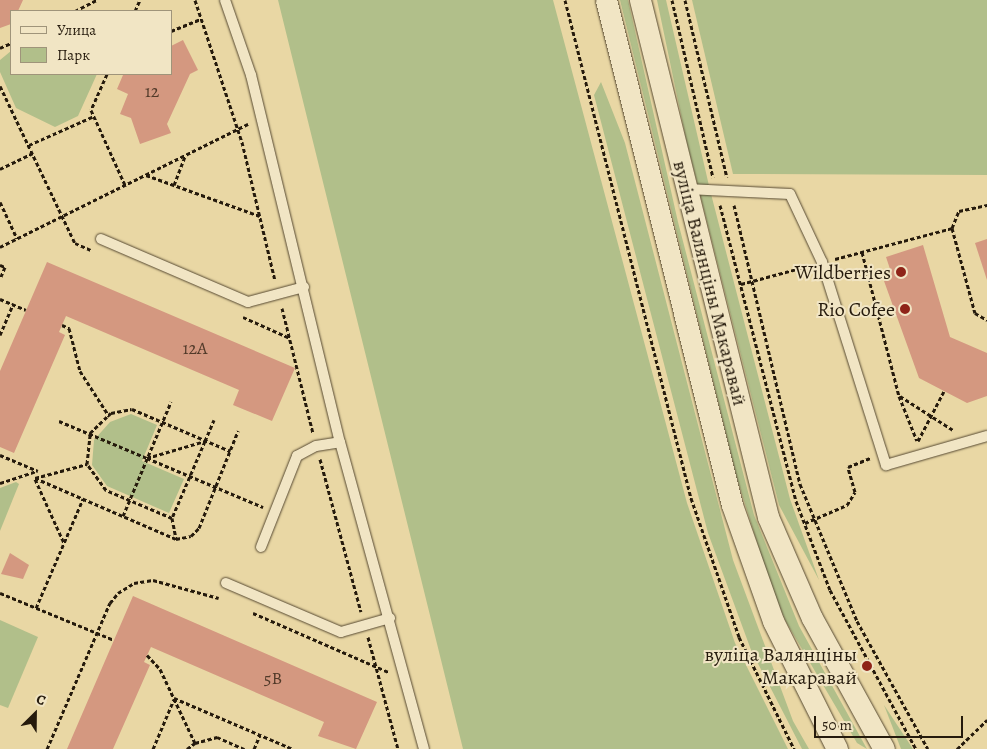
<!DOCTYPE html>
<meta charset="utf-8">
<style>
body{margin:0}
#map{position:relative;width:987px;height:749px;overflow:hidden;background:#e9d7a4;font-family:Alegreya,serif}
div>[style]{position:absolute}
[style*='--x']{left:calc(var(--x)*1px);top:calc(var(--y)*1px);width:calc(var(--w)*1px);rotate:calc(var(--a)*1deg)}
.green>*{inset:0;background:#b1bf8a}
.building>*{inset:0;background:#d49880}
.path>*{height:3px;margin-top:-1.5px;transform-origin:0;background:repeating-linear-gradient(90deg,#251a0c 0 4px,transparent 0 6.5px)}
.roads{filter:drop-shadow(0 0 1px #564932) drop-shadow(0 0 1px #564932)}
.lane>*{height:10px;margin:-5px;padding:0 5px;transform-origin:5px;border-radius:5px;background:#f1e5c4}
.street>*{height:21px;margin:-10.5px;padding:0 10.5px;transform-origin:10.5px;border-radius:10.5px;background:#f1e5c4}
.dots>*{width:14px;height:14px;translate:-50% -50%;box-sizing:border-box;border:2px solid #f1e5c4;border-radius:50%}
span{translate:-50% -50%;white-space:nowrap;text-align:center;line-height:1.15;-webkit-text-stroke:4px #f1e5c4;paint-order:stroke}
.number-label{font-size:18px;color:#513a29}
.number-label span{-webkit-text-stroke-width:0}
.poi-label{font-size:20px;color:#251a0c}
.right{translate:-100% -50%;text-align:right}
.street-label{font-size:20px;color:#251a0c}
.legend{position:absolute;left:10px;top:10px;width:162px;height:65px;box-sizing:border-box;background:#f1e5c4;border:1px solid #9f947a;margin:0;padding:6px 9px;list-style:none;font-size:15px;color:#251a0c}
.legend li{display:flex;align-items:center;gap:10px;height:25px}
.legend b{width:25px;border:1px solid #9f947a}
.north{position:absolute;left:10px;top:689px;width:50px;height:50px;-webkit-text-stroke:4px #f1e5c4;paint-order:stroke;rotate:23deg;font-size:14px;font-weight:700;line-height:20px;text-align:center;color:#251a0c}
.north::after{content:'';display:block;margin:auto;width:18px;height:22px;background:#251a0c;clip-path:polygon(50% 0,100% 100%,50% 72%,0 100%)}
.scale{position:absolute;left:814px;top:716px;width:149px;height:22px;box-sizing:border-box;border:2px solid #251a0c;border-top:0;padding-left:6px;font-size:15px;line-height:18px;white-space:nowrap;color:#251a0c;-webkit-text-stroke:4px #f1e5c4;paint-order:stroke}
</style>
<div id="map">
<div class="green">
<i style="clip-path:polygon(278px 0,553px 0,687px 503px,735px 643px,788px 749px,463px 749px)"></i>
<i style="clip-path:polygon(620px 0,628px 0,678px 222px,754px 515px,799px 626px,867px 749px,857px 743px,785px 620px,768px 578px,737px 478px)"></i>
<i style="clip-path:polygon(657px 0,666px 0,710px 190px,790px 499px,819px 580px,779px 505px,686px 139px)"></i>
<i style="clip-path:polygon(692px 0,987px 0,987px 175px,733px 174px)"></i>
<i style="clip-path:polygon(11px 51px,11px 74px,97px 74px,78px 116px,55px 127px,16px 108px,0 72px,0 60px)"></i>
<i style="clip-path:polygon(601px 82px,625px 143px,733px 560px,793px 721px,809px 749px,802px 749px,751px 650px,708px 533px,594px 95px)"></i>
<i style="clip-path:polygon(131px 414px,157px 425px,142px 461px,184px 479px,169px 513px,107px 486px,92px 465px,94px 440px,110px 422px)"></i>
<i style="clip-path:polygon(16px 482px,19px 484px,0 531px,0 488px)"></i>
<i style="clip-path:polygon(0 620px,38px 637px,8px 708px,0 705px)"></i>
<i style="clip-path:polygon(884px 705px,913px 749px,901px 749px)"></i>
</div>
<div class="building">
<i style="clip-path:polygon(0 0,23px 0,18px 11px,11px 11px,11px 24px,0 28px)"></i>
<i style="clip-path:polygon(183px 40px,198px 70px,190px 74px,167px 124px,171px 133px,140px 144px,131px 118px,120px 114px,128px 94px,117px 89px,123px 75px,171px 74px,171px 46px)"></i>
<i style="clip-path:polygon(987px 239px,987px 280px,975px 243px)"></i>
<i style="clip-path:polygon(923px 245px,950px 337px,987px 353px,987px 396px,967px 403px,919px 378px,884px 281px,888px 279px,885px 270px,890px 269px,886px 257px)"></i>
<i style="clip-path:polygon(47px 262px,295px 368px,272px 421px,233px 405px,239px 390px,66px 316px,59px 332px,65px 335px,14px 453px,0 447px,0 371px)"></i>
<i style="clip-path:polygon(10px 553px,29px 565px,23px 579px,1px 574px)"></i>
<i style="clip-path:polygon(133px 596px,377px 702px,356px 749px,318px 736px,324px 722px,151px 647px,144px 662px,150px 665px,113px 749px,67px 749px)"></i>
</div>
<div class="path">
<i style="--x:195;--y:0;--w:150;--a:71.7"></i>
<i style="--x:242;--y:142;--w:142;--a:76.6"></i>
<i style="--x:565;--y:0;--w:514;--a:75.8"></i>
<i style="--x:691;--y:498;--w:147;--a:70.9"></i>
<i style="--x:739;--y:637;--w:125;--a:63.8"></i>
<i style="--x:672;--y:0;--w:182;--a:77"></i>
<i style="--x:685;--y:0;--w:182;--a:76.7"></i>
<i style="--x:75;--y:11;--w:25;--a:-27"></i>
<i style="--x:135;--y:11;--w:12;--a:-66"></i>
<i style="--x:171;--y:31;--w:32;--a:-22"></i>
<i style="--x:0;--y:48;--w:12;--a:-24"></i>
<i style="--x:107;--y:74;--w:39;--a:114"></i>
<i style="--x:91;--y:110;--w:82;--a:65.6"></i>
<i style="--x:0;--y:86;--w:174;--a:64.5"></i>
<i style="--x:75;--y:243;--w:17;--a:24"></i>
<i style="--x:29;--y:145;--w:71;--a:-24"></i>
<i style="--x:0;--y:169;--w:37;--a:-26"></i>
<i style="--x:146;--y:175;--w:121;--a:19.8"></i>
<i style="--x:174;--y:185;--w:31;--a:-69"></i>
<i style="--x:0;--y:202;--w:40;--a:65"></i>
<i style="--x:720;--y:205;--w:306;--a:75.6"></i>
<i style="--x:796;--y:501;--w:95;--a:69.1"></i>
<i style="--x:830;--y:590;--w:181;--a:61.6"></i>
<i style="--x:734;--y:205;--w:287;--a:76.7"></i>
<i style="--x:800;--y:484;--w:148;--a:67.4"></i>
<i style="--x:857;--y:621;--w:146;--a:61"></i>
<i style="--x:952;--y:228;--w:88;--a:74.9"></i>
<i style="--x:975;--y:313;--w:14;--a:30"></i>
<i style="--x:0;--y:247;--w:277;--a:-26.4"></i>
<i style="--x:862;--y:252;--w:149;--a:75.6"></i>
<i style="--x:899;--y:396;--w:48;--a:68.2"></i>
<i style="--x:835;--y:259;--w:121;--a:-14.8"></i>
<i style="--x:952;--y:228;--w:18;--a:-68"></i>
<i style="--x:959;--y:211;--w:29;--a:-12"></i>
<i style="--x:0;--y:265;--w:5;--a:22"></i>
<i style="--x:5;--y:267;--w:13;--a:113"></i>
<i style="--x:741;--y:284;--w:69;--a:-15"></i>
<i style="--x:0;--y:299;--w:28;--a:23"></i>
<i style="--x:282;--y:308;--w:129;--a:76.1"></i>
<i style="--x:243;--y:317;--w:51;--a:24.1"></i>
<i style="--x:62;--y:325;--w:8;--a:23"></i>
<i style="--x:69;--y:328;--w:44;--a:75.7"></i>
<i style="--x:80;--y:371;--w:54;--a:57.2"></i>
<i style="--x:0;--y:335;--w:34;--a:-67"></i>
<i style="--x:900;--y:396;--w:63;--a:32.7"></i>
<i style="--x:59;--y:421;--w:95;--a:22.8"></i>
<i style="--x:147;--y:458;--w:60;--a:-16.3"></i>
<i style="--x:205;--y:441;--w:23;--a:-67"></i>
<i style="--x:205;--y:441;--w:84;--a:113.2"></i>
<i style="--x:172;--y:518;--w:72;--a:-157"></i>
<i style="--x:106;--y:490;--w:32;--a:-126"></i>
<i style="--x:87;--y:464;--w:31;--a:-84"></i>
<i style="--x:90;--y:433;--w:29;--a:-44"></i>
<i style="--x:111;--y:413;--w:21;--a:-11"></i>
<i style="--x:132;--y:409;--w:107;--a:23.2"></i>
<i style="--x:918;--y:441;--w:56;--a:-62.5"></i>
<i style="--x:0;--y:455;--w:41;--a:22.8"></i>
<i style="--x:147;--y:458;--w:126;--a:22.9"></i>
<i style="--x:320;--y:459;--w:158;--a:75"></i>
<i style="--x:35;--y:478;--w:154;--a:23.4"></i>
<i style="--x:176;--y:539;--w:15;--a:-11"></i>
<i style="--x:191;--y:536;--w:11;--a:-45"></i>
<i style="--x:199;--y:528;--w:105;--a:-68.1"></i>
<i style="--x:35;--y:478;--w:54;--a:-15.1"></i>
<i style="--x:35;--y:479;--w:70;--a:65.6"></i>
<i style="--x:0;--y:483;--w:39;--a:-18"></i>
<i style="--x:123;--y:516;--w:124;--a:-67.2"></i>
<i style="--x:172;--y:518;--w:21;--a:79"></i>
<i style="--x:805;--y:523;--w:46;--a:-23.2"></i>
<i style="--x:847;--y:505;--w:15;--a:-58"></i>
<i style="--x:855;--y:492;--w:26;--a:-106"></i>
<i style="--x:848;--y:467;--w:24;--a:-22"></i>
<i style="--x:0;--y:593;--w:123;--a:22.4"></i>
<i style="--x:36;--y:608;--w:119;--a:-66.7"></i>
<i style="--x:253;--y:613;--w:148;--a:23.5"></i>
<i style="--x:368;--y:637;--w:116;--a:75"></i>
<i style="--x:147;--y:655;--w:19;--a:47"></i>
<i style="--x:160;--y:669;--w:82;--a:64.7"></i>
<i style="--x:195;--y:743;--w:23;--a:-15"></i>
<i style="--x:217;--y:737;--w:30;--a:24"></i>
<i style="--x:174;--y:698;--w:129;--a:23.2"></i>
<i style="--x:47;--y:749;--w:159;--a:-66.7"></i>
<i style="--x:110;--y:603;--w:13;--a:-51"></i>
<i style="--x:118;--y:593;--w:19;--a:-32"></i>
<i style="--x:134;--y:583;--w:19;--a:-9"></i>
<i style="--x:153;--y:580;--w:68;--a:15.3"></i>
<i style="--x:153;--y:749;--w:54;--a:-67.2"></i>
<i style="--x:187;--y:749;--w:10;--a:-37"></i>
<i style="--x:254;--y:749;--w:15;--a:-67"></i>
<i style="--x:957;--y:749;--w:42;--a:-44"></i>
</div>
<div class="roads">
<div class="lane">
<i style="--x:225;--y:0;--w:79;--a:70.9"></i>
<i style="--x:251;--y:75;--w:378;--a:76.4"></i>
<i style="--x:340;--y:442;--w:318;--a:74.7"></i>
<i style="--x:687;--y:189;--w:103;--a:2.8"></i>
<i style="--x:790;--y:194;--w:75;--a:64.8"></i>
<i style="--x:822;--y:262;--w:213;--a:72.5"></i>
<i style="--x:886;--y:465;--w:105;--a:-16"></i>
<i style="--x:101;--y:239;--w:160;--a:23.2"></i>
<i style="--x:248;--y:302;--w:58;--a:-15"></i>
<i style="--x:261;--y:547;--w:98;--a:-68.4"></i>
<i style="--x:297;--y:456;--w:21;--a:-28"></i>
<i style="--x:316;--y:446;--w:24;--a:-9"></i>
<i style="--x:226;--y:583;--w:125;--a:23.1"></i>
<i style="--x:341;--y:632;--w:51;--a:-15.9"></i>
</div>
<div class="street">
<i style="--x:606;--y:0;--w:520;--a:75.99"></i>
<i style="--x:732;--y:505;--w:123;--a:70.5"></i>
<i style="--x:773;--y:621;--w:143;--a:63.4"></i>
<i style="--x:640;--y:0;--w:533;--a:76.09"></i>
<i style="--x:768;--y:517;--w:110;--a:66.5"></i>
<i style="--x:812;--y:618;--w:149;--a:61.2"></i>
</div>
</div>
<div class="dots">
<i style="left:901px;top:272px;background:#8f2418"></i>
<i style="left:905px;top:309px;background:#8f2418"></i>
<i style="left:867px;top:666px;background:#8f2418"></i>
</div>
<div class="number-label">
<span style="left:152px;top:91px">12</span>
<span style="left:195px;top:348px">12А</span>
<span style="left:273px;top:678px">5В</span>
</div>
<div class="poi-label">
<span class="right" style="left:891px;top:272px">Wildberries</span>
<span class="right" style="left:895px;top:309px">Rio Cofee</span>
<span class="right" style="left:857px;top:666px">вуліца Валянціны<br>Макаравай</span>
</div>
<div class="street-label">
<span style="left:710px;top:283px;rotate:76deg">вуліца Валянціны Макаравай</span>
</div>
<ul class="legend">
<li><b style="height:6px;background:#f1e5c4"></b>Улица</li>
<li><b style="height:14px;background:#b1bf8a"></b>Парк</li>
</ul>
<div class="north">С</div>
<div class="scale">50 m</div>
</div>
